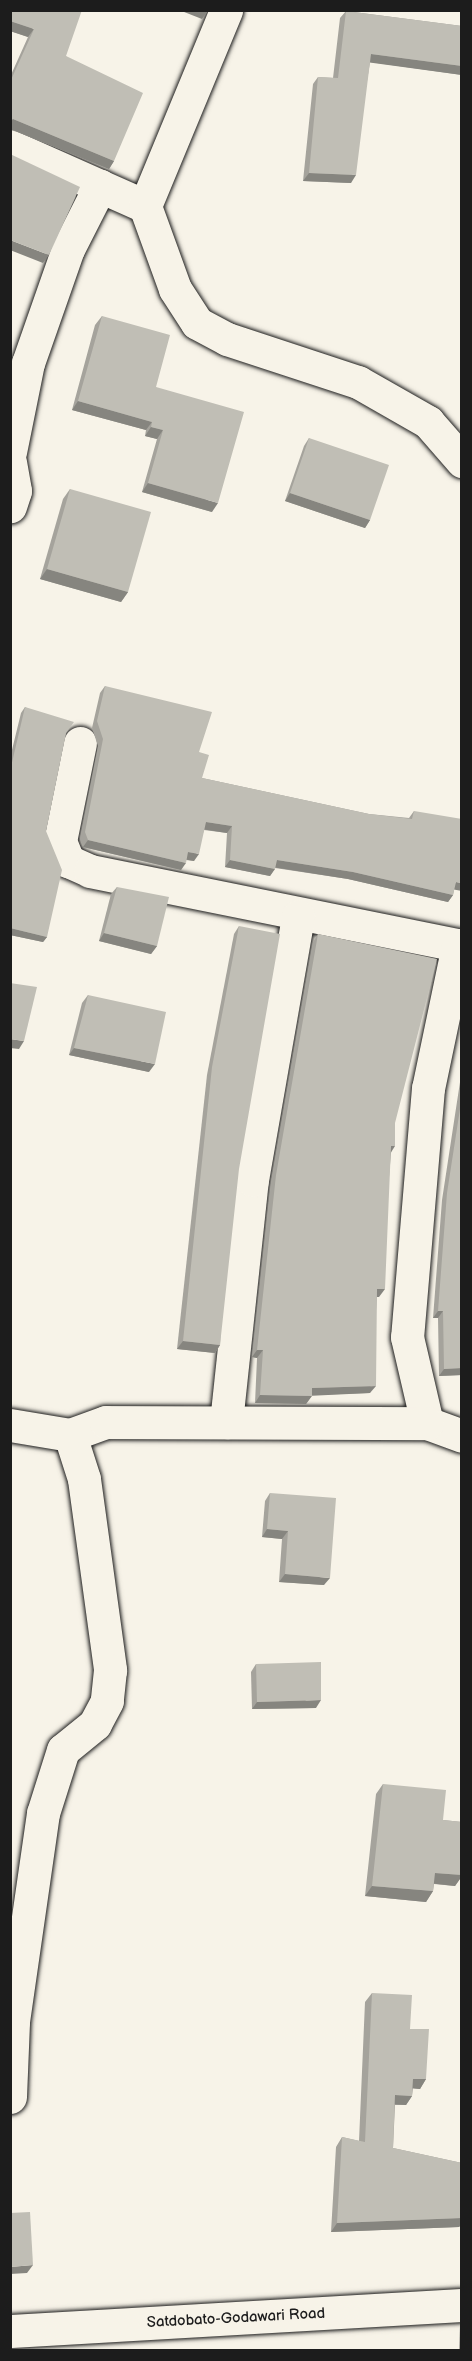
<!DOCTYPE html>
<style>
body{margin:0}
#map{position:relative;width:472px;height:2361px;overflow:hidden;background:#f7f3e8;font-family:"Balsamiq Sans",sans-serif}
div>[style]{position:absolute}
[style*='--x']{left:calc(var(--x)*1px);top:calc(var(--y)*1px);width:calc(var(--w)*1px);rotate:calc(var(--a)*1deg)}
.roads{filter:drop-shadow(0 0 2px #1c1c1c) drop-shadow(0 0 2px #1c1c1c)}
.minor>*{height:33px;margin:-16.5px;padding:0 16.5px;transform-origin:16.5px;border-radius:16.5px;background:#f7f3e8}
.wall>*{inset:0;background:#a5a39c}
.shaded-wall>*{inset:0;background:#86857f}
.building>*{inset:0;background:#c0beb5}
span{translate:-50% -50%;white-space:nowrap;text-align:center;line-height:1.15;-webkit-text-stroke:6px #f7f3e8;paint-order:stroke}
.street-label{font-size:15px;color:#1c1c1c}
.frame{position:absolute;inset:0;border:12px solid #1c1c1c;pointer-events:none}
</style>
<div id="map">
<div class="roads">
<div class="minor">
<i style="--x:10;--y:146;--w:148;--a:24"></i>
<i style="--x:145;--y:206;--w:88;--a:70.1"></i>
<i style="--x:175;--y:289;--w:40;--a:57.1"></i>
<i style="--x:197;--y:323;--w:34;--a:28"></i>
<i style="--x:227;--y:339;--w:138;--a:18.2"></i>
<i style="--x:358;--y:382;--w:81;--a:29.7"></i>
<i style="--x:428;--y:422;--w:52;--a:48.9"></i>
<i style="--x:145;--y:206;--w:212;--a:-67.5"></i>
<i style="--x:10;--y:452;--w:91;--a:-78.6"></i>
<i style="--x:28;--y:363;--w:121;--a:-70.7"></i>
<i style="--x:68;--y:249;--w:71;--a:-63.1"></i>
<i style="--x:10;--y:462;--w:29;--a:80"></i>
<i style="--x:15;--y:491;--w:16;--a:108"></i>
<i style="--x:80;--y:743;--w:100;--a:101.5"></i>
<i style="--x:60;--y:841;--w:22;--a:68"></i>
<i style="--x:68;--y:861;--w:24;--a:24"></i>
<i style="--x:90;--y:871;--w:375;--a:11.4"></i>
<i style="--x:458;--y:945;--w:146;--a:101.8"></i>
<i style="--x:428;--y:1088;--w:250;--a:94.8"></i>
<i style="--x:407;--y:1337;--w:88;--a:76.9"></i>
<i style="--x:427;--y:1423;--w:37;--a:20"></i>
<i style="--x:226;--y:1422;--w:243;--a:-83.9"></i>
<i style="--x:252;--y:1180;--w:268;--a:-80.1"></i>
<i style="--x:10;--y:1425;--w:61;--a:9.5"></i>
<i style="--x:70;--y:1435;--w:46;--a:72.3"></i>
<i style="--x:84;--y:1479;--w:193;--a:82.2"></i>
<i style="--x:110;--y:1670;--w:31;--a:96"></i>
<i style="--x:107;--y:1701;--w:26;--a:118"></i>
<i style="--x:95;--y:1724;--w:41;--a:140.9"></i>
<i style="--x:63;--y:1750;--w:66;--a:107.6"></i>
<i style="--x:43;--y:1813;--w:211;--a:98.2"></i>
<i style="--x:13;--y:2022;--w:75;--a:92.3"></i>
<i style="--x:70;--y:1435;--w:38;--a:-20"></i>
<i style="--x:106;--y:1422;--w:321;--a:0.2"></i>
<i style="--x:10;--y:2331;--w:453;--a:-3.3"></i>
</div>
</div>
<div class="wall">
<i style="clip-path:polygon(10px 10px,66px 56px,114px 161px,109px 169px,10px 129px,10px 77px,28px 37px,10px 31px)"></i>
<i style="clip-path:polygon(346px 11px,462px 26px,462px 75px,370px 62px,351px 183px,303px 181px,313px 84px,318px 77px,333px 78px,340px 18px)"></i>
<i style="clip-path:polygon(102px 316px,156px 387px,212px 512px,142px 492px,157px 439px,145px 436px,146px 430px,72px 410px,95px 325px)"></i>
<i style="clip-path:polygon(309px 438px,370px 520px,365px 528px,285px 501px,304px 446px)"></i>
<i style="clip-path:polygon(70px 489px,128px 592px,121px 602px,40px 579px,63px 499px)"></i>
<i style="clip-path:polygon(105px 686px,199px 752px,202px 778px,369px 814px,409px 818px,414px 811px,454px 890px,453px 895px,448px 902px,348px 879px,275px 868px,270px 876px,225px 867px,227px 833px,204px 830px,194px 861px,186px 860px,181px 870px,83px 847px,80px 839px,98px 746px,92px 728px,100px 693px)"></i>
<i style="clip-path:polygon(25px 707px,66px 733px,46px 831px,47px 937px,43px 942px,10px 935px,10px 758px,21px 713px)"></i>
<i style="clip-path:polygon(117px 887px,157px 946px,151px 954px,99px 941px,111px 894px)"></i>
<i style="clip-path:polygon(239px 926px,220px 1345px,215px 1353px,177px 1349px,207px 1075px,234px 934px)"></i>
<i style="clip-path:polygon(318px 934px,395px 1123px,391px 1153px,379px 1297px,377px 1297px,370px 1393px,312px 1395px,306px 1404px,255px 1403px,257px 1358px,252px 1357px,271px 1183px,313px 942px)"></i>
<i style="clip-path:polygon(88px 995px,149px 1072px,69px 1055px,82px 1003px)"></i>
<i style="clip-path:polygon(462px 1069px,462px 1375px,439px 1376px,438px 1318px,433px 1318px,442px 1200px)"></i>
<i style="clip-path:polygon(270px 1493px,324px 1585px,279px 1582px,282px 1539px,262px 1537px,265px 1501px)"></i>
<i style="clip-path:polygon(256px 1664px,316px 1708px,252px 1709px,251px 1672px)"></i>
<i style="clip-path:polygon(383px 1784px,443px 1820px,462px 1822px,462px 1876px,455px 1886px,434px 1884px,433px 1891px,426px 1902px,365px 1896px,376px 1794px)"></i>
<i style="clip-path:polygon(372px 1993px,410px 2029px,426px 2079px,420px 2089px,413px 2088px,412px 2096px,406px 2105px,395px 2105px,393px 2148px,462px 2163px,462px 2224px,459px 2227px,331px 2232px,336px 2147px,342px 2137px,359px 2141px,365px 2002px)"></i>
<i style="clip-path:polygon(462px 2322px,462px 2350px,459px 2350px,460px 2324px)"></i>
</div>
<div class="shaded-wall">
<i style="clip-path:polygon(179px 10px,207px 10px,208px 11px,202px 19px)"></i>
<i style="clip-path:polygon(10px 21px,34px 29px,28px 37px,10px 31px)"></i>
<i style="clip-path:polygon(371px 54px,462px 66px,462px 75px,366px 62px)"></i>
<i style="clip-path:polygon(13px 119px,114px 161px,109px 169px,10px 129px,10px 121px)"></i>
<i style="clip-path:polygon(309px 173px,356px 175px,351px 183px,303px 181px)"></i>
<i style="clip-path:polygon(10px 240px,49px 255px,43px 263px,10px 250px)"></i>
<i style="clip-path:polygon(78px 401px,152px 422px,146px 430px,72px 410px)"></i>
<i style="clip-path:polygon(151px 427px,163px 430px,157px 439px,145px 436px)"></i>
<i style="clip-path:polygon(148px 483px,218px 503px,212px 512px,142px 492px)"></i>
<i style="clip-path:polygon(290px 493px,370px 520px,365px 528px,285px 501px)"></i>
<i style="clip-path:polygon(47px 569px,128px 592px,121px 602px,40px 579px)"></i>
<i style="clip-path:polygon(206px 822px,232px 826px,227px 833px,201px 829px)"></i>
<i style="clip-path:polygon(88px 840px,186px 863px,181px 870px,83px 847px)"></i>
<i style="clip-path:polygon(188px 852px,199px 854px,194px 861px,183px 859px)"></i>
<i style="clip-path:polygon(230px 860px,275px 869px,270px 876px,225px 867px)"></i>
<i style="clip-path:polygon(277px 860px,353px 872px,453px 895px,448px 902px,348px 879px,272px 867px)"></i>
<i style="clip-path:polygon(456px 882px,462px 883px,462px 891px,451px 889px)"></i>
<i style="clip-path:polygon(10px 928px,47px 937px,43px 942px,10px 935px)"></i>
<i style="clip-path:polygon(104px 933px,157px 946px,151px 954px,99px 941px)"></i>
<i style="clip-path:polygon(10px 1039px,24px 1041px,19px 1049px,10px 1048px)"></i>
<i style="clip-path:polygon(74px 1048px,155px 1064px,149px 1072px,69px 1055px)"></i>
<i style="clip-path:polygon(391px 1146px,395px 1146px,390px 1154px)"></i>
<i style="clip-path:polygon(377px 1289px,385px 1289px,379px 1297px,371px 1297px)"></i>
<i style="clip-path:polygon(438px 1311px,443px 1311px,438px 1318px,433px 1318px)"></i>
<i style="clip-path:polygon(183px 1341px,220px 1345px,215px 1353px,177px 1349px)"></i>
<i style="clip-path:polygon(257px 1350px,263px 1350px,257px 1358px,252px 1357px)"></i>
<i style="clip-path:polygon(462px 1368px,462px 1375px,439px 1376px,444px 1369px)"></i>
<i style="clip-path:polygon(376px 1386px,370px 1393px,307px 1396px,312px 1388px)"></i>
<i style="clip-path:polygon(260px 1395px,312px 1396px,306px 1404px,255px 1403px)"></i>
<i style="clip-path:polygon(267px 1529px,288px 1531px,282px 1539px,262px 1537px)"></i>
<i style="clip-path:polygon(285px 1574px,330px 1578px,324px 1585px,279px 1582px)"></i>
<i style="clip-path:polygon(321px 1700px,316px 1708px,252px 1709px,257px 1702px)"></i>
<i style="clip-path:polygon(435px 1873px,462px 1875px,462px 1876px,455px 1886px,428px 1883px)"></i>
<i style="clip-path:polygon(372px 1886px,433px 1891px,426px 1902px,365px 1896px)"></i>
<i style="clip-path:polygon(413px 2079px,426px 2079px,420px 2089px,407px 2088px)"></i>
<i style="clip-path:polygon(395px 2095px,412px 2096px,406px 2105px,389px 2104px)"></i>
<i style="clip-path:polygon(462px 2218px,462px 2224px,459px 2227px,331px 2232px,337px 2223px)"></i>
<i style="clip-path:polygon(33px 2265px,27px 2273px,10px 2274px,10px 2267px)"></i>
</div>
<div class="building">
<i style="clip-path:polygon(10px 10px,82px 10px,66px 56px,143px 93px,114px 161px,13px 119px,10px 121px,10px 82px,34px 29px,10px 21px)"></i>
<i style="clip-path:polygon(346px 11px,462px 26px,462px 66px,371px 54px,356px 175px,309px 173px,318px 77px,338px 78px)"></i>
<i style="clip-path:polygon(10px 154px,80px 187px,49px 255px,10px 240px)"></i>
<i style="clip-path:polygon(102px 316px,170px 335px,156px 387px,244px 412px,218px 503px,148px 483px,163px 430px,151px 427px,152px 422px,78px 401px)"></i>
<i style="clip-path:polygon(309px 438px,389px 465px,370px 520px,290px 493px)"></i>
<i style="clip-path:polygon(70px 489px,151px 512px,128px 592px,47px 569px)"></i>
<i style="clip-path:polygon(105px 686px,212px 712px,199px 752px,209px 755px,202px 778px,369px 814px,412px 819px,414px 811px,462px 819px,462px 883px,456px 882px,453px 895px,353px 872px,277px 860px,275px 869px,230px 860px,232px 826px,206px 822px,199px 854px,188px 852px,186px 863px,88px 840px,85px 832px,103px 739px,97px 721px)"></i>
<i style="clip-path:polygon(25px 707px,74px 722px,66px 733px,46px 831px,62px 870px,47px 937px,10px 928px,10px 771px)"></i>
<i style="clip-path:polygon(117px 887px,169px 897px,157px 946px,104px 933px)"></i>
<i style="clip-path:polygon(239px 926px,280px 934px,239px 1169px,220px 1345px,183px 1341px,212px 1067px)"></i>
<i style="clip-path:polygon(318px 934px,437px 959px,395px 1123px,395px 1146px,391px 1146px,385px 1289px,377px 1289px,376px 1386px,312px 1388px,312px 1396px,260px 1395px,263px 1350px,257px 1350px,276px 1175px)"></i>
<i style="clip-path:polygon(10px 983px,37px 987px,24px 1041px,10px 1039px)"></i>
<i style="clip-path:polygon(88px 995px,166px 1012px,155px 1064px,74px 1048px)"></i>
<i style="clip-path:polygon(462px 1096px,462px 1368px,444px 1369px,443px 1311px,438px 1311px,447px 1193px)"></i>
<i style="clip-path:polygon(270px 1493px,336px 1498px,330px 1578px,285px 1574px,288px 1531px,267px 1529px)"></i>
<i style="clip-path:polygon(321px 1662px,321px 1700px,257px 1702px,256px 1664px)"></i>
<i style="clip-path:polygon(383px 1784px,446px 1790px,443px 1820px,462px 1822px,462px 1875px,435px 1873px,433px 1891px,372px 1886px)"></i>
<i style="clip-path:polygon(372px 1993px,412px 1995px,410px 2029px,429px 2029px,426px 2079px,413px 2079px,412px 2096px,395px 2095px,393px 2148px,462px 2163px,462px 2218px,337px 2223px,342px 2137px,365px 2142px)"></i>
<i style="clip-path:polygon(30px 2212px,33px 2265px,10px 2267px,10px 2213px)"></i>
</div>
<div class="street-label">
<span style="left:236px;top:2318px;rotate:-3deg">Satdobato-Godawari Road</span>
</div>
<div class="frame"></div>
</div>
